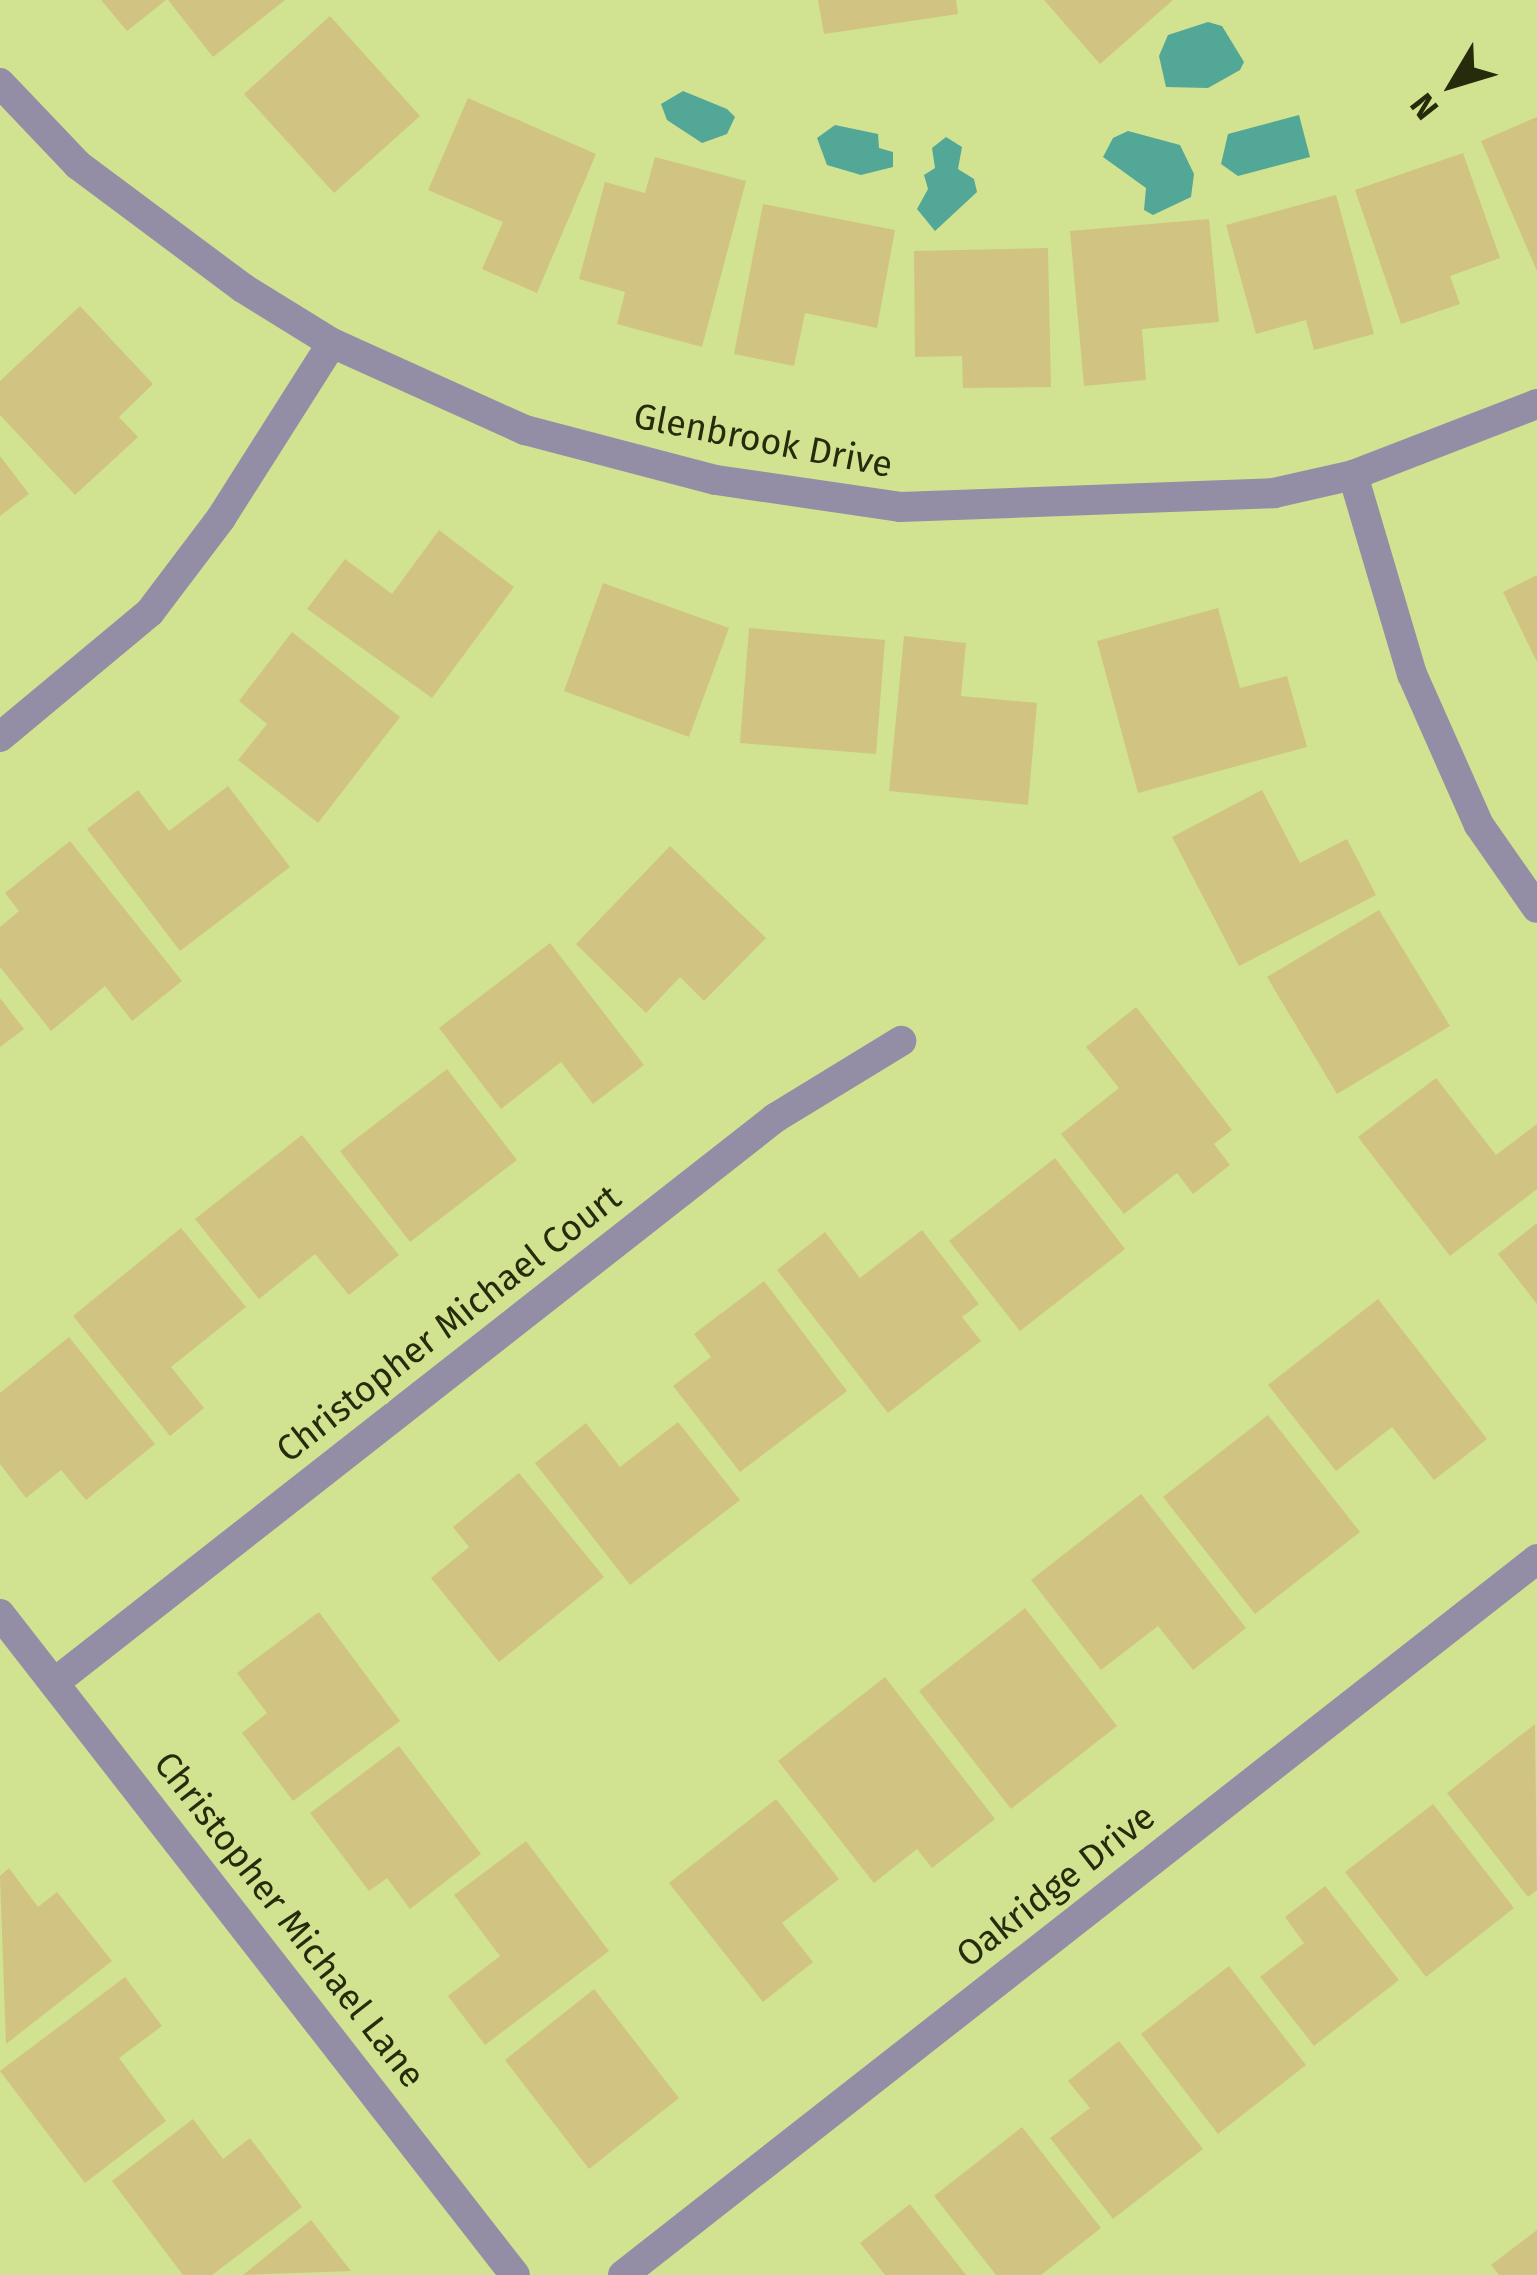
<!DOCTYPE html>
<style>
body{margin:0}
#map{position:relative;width:1537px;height:2275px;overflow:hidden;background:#d1e291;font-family:"Fira Sans",sans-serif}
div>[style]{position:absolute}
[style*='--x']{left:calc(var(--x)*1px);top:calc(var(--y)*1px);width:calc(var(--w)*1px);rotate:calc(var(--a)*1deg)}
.water>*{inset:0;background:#53a796}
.building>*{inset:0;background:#d1c482}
.minor>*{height:30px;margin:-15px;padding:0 15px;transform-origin:15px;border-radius:15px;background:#948da6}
span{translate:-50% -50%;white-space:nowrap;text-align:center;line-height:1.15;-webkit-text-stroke:10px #d1e291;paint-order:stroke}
.street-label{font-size:36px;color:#262c0b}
.north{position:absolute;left:1393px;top:24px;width:120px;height:120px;-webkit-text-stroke:9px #d1e291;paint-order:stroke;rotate:232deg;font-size:33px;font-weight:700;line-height:48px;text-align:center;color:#262c0b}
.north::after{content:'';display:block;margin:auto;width:42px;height:54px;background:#262c0b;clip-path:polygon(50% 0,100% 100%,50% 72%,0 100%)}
</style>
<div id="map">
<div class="water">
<i style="clip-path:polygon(1208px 22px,1222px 26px,1244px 62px,1240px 70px,1208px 88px,1166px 87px,1159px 56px,1168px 35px)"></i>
<i style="clip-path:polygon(683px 91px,727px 109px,735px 117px,727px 134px,702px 143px,667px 120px,661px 104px)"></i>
<i style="clip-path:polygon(1299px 115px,1310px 157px,1238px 176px,1221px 164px,1228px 134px)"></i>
<i style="clip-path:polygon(835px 125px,878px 134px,879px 148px,893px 152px,893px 167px,861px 175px,827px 165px,817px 138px)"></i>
<i style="clip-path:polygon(1128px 131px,1180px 145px,1194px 174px,1191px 197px,1153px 215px,1144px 210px,1146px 188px,1103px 157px,1113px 138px)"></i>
<i style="clip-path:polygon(946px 137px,962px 147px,958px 169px,974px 179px,977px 192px,935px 231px,917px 209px,928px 189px,924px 175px,935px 168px,932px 148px)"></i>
</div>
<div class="building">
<i style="clip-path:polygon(101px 0,166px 0,127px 31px)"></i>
<i style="clip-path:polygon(168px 0,285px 0,213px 57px)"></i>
<i style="clip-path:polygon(818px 0,956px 0,958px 14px,824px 34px)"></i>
<i style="clip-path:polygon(1044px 0,1173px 0,1100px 64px)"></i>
<i style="clip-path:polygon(330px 16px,420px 116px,334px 193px,244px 94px)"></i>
<i style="clip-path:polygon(468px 98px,596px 154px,537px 293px,482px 269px,503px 222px,428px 190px)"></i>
<i style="clip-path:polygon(1537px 117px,1537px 271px,1481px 141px)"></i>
<i style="clip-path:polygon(1463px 153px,1500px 258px,1450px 276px,1460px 304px,1401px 324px,1355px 190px)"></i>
<i style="clip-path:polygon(655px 157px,746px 181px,702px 347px,617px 324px,625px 292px,579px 279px,605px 182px,645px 193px)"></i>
<i style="clip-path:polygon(1336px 195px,1374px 334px,1314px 350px,1306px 320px,1256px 334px,1226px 225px)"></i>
<i style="clip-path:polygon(763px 204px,895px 230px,877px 328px,805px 313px,794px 366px,734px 354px)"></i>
<i style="clip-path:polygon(1209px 219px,1219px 322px,1142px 329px,1146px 380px,1084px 386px,1070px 231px)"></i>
<i style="clip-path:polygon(1048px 248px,1051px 387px,963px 388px,962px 356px,915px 357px,914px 251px)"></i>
<i style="clip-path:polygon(80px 306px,153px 384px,119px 417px,138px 437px,75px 495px,0 415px,0 381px)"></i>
<i style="clip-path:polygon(0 456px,29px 494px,0 516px)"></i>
<i style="clip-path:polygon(439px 530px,514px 587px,432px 698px,307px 609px,345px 559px,392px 594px)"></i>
<i style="clip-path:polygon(1537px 575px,1537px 662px,1503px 592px)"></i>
<i style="clip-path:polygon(603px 583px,729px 628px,689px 737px,564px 691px)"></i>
<i style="clip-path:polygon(1218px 608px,1240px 688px,1287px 676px,1307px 747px,1138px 793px,1097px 641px)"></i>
<i style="clip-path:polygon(749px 628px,885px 640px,876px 754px,740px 743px)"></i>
<i style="clip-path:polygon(292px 632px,400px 717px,318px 823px,238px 760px,267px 724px,239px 701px)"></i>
<i style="clip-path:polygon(904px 636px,966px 643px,961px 696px,1037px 703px,1028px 805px,889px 791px)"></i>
<i style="clip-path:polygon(228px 786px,290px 867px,180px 951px,87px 829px,138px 790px,169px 831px)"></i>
<i style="clip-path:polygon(1262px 790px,1300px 863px,1347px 839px,1376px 895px,1239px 966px,1172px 837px)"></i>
<i style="clip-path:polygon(70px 841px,182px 981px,132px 1021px,105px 986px,51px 1031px,0 967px,0 927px,19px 911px,5px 893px)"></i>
<i style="clip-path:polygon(670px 846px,766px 938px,704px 1001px,680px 977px,646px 1013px,576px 944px)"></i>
<i style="clip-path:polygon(1379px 910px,1450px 1026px,1337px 1094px,1267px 977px)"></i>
<i style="clip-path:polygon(550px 943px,644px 1065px,593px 1104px,561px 1062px,501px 1109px,439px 1028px)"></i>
<i style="clip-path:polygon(0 998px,24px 1029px,0 1047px)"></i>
<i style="clip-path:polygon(1136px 1007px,1232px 1130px,1214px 1144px,1230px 1165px,1193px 1194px,1177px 1173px,1124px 1214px,1061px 1134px,1119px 1088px,1086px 1047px)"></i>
<i style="clip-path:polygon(447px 1069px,517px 1160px,410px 1242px,340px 1151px)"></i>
<i style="clip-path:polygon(1436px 1078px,1496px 1155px,1537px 1124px,1537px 1189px,1450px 1256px,1358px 1137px)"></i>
<i style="clip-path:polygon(302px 1135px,399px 1255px,349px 1295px,315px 1254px,259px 1299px,195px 1219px)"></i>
<i style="clip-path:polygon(1055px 1158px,1125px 1249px,1020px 1331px,949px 1241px)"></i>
<i style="clip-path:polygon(1537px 1223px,1537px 1304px,1498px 1254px)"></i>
<i style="clip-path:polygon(181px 1228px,246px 1307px,171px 1367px,204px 1408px,170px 1436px,73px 1316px)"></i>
<i style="clip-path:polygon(922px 1230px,979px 1304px,962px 1317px,981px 1341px,888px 1413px,777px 1270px,825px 1232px,860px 1278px)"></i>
<i style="clip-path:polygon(764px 1281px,847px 1391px,740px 1472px,673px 1386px,711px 1357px,694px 1334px)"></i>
<i style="clip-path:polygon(1378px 1299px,1487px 1439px,1434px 1480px,1392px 1427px,1336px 1471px,1268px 1385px)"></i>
<i style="clip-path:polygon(69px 1337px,155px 1444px,86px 1500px,61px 1470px,26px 1498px,0 1464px,0 1393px)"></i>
<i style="clip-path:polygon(1268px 1415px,1360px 1532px,1255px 1614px,1163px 1497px)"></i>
<i style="clip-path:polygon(678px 1422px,740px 1500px,630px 1585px,535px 1463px,586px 1423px,620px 1467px)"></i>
<i style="clip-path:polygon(519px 1473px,604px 1577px,499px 1662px,431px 1578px,469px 1547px,453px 1527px)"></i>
<i style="clip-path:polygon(1141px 1494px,1246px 1628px,1193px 1670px,1158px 1626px,1101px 1670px,1031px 1580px)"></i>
<i style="clip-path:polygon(1025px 1608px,1117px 1726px,1011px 1809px,919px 1691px)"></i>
<i style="clip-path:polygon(319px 1612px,400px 1721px,293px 1801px,242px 1733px,267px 1713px,237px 1673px)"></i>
<i style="clip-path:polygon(885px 1677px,995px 1819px,932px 1868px,917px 1849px,874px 1883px,778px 1761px)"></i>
<i style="clip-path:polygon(1535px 1724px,1537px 1890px,1528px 1897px,1447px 1793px)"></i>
<i style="clip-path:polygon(399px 1746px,481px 1854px,410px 1909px,387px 1878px,369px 1891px,310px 1813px)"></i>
<i style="clip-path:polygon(776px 1799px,839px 1879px,782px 1923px,813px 1962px,763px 2002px,669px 1883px)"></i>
<i style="clip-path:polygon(1433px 1804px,1514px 1908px,1426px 1977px,1345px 1872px)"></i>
<i style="clip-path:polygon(526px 1841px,609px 1951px,485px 2045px,448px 1996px,500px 1956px,454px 1895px)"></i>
<i style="clip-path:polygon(9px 1868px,38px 1907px,57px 1892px,112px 1961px,6px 2044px,0 1876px)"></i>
<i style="clip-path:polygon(1325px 1886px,1399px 1980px,1314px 2046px,1260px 1977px,1304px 1943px,1285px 1917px)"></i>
<i style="clip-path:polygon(1229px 1966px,1306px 2065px,1218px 2134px,1141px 2034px)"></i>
<i style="clip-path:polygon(125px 1977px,162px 2026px,119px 2058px,166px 2121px,85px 2183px,0 2071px)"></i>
<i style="clip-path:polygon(594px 1989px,679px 2098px,589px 2169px,505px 2060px)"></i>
<i style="clip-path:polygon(1119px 2041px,1203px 2149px,1113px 2219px,1050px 2138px,1090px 2108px,1068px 2081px)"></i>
<i style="clip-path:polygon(193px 2119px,223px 2159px,250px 2138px,302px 2207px,212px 2275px,183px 2275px,112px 2181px)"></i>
<i style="clip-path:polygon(1022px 2127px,1101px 2228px,1041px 2275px,996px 2275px,934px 2196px)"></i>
<i style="clip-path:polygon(910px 2204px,966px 2275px,885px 2275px,860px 2243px)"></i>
<i style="clip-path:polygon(311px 2220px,351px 2271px,243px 2275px)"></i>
<i style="clip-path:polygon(1537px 2230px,1537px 2275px,1499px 2275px,1491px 2265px)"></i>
</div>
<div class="minor">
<i style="--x:0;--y:83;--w:113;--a:46.4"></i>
<i style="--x:78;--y:165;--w:206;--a:36.7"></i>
<i style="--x:243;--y:288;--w:105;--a:31.7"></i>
<i style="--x:332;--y:343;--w:212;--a:24.3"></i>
<i style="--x:525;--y:430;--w:197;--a:14.7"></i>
<i style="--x:716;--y:480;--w:186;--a:8.3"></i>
<i style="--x:900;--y:507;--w:374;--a:-2.1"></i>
<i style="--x:1274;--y:493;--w:81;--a:-12.8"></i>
<i style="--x:1353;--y:475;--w:197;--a:-21.1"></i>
<i style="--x:1353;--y:475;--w:208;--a:73.5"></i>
<i style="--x:1412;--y:674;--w:165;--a:66.1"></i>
<i style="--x:1479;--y:825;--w:101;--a:55.1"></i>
<i style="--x:0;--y:737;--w:195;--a:-39.8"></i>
<i style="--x:150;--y:612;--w:118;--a:-52.9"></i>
<i style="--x:221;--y:518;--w:207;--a:-57.6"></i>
<i style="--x:0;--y:1614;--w:838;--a:52.08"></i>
<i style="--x:54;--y:1683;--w:916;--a:-38.08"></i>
<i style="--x:775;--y:1118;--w:148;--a:-31.4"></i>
<i style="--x:623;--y:2275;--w:1161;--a:-38.07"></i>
</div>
<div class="street-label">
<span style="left:763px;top:441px;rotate:11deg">Glenbrook Drive</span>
<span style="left:449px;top:1324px;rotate:-38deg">Christopher Michael Court</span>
<span style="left:1056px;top:1886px;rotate:-38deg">Oakridge Drive</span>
<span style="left:289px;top:1920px;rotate:52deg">Christopher Michael Lane</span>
</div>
<div class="north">N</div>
</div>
